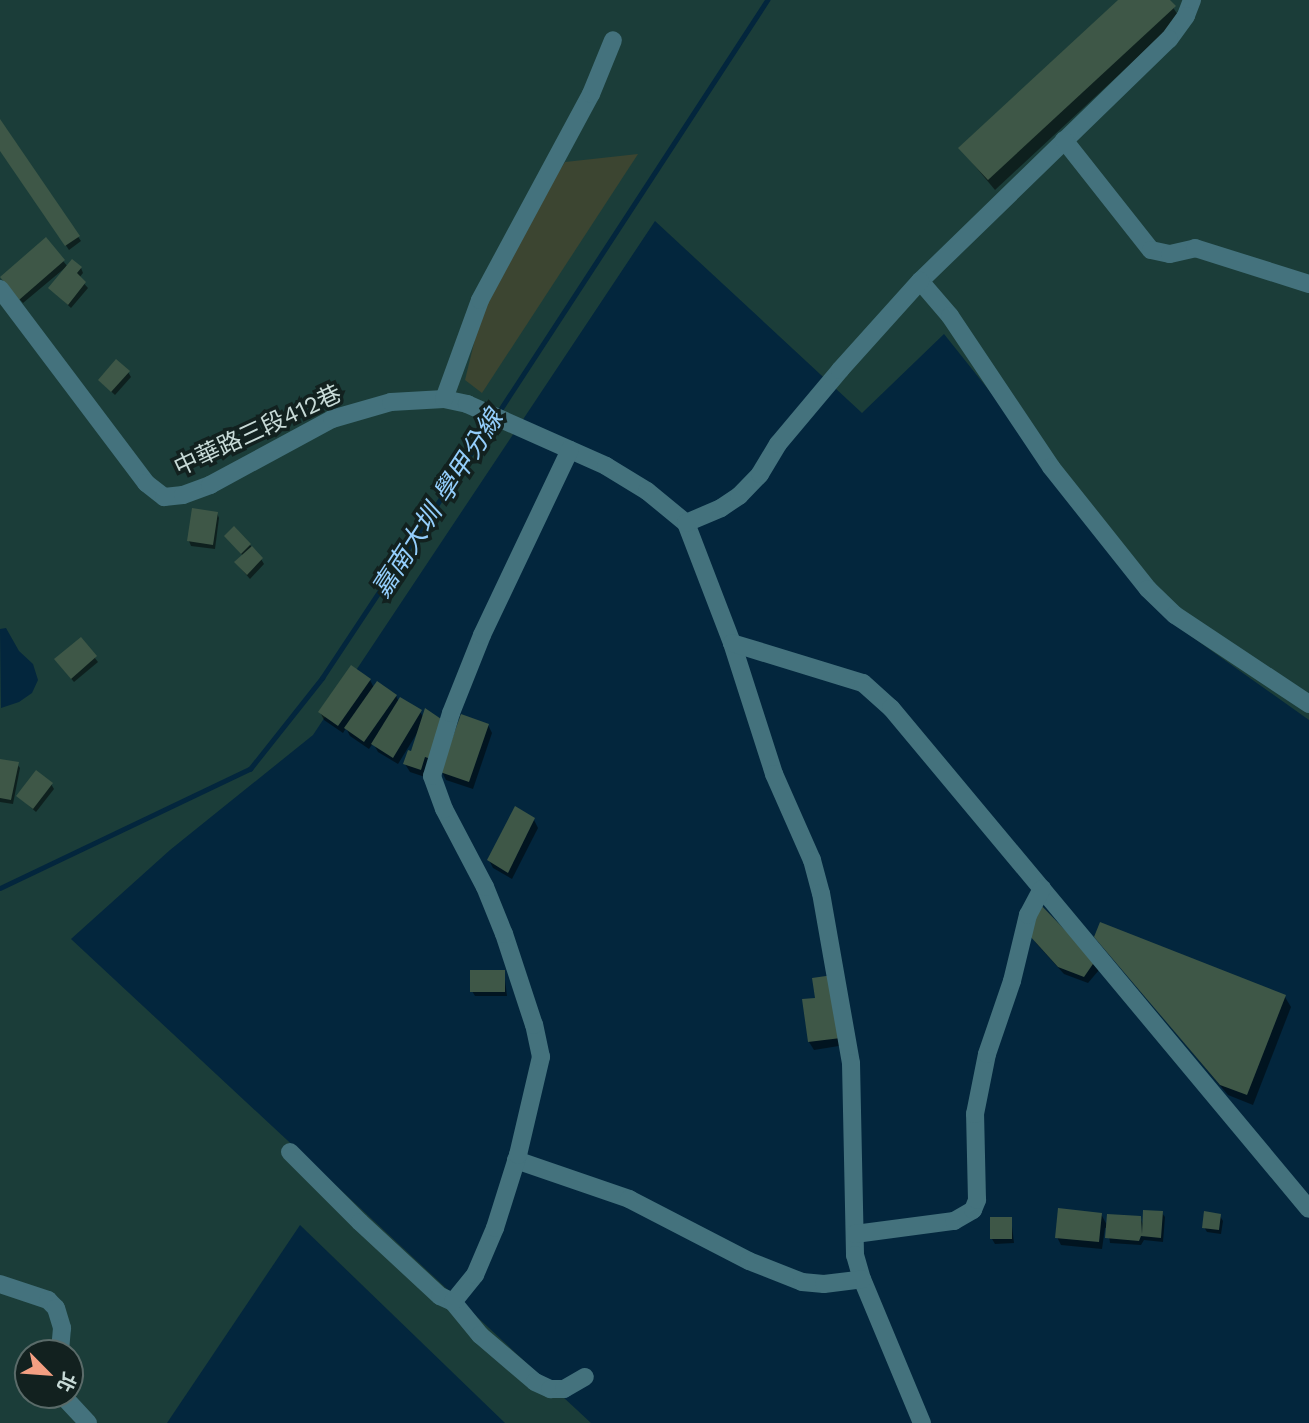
<!DOCTYPE html>
<meta charset="utf-8">
<style>
body{margin:0}
#map{position:relative;width:1309px;height:1423px;overflow:hidden;background:#1b3d39;font-family:"Work Sans","Noto Sans TC",sans-serif}
div>[style]{position:absolute}
[style*='--x']{left:calc(var(--x)*1px);top:calc(var(--y)*1px);width:calc(var(--w)*1px);rotate:calc(var(--a)*1deg)}
.green>*{inset:0;background:#3c4531}
.water>*{inset:0;background:#03263d}
.shadow>*{inset:0;background:#0007}
.stream>*{height:4.5px;margin:-2.25px;padding:0 2.25px;transform-origin:2.25px;border-radius:2.25px;background:#03263d}
.building>*{inset:0;background:#3e5747}
.minor>*{height:18px;margin:-9px;padding:0 9px;transform-origin:9px;border-radius:9px;background:#44727d}
span{translate:-50% -50%;white-space:nowrap;text-align:center;line-height:1.15;-webkit-text-stroke:7px #12211f;paint-order:stroke}
.street-label{font-size:24px;color:#c7dad7}
.water-label{font-size:26px;color:#94cefc;font-style:italic}
.north{position:absolute;left:14px;top:1339px;width:70px;height:70px;box-sizing:border-box;background:#12211f;border:2px solid #5a6b69;border-radius:50%;rotate:115deg;font-size:19px;font-weight:700;line-height:28px;text-align:center;color:#c7dad7}
.north::after{content:'';display:block;margin:auto;width:24px;height:32px;background:#f39f82;clip-path:polygon(50% 0,100% 100%,50% 72%,0 100%)}
</style>
<div id="map">
<div class="green">
<i style="clip-path:polygon(638px 154px,482px 393px,465px 380px,490px 277px,565px 162px)"></i>
</div>
<div class="water">
<i style="clip-path:polygon(655px 221px,862px 413px,944px 334px,1178px 627px,1309px 720px,1309px 1423px,591px 1423px,71px 939px,170px 850px,313px 735px)"></i>
<i style="clip-path:polygon(6px 628px,19px 651px,33px 664px,38px 680px,32px 693px,19px 702px,1px 708px,0 629px)"></i>
<i style="clip-path:polygon(300px 1225px,505px 1423px,167px 1423px)"></i>
</div>
<div class="shadow">
<i style="clip-path:polygon(1121px 0,1168px 0,1180px 18px,995px 190px,960px 148px)"></i>
<i style="clip-path:polygon(0 122px,81px 241px,69px 250px,0 149px)"></i>
<i style="clip-path:polygon(46px 240px,68px 267px,81px 268px,83px 273px,79px 278px,88px 288px,71px 308px,50px 288px,66px 267px,23px 303px,5px 282px)"></i>
<i style="clip-path:polygon(128px 372px,131px 377px,115px 395px,103px 384px)"></i>
<i style="clip-path:polygon(217px 513px,219px 518px,215px 549px,191px 546px,189px 541px)"></i>
<i style="clip-path:polygon(226px 536px,250px 545px,261px 559px,264px 564px,250px 579px,236px 563px,243px 556px)"></i>
<i style="clip-path:polygon(80px 639px,98px 662px,74px 682px,59px 664px)"></i>
<i style="clip-path:polygon(370px 680px,374px 688px,396px 696px,399px 702px,420px 712px,424px 718px,443px 722px,425px 777px,410px 772px,405px 764px,412px 754px,419px 730px,398px 764px,378px 752px,373px 743px,369px 749px,350px 736px,346px 728px,343px 733px,324px 720px,320px 712px)"></i>
<i style="clip-path:polygon(488px 725px,492px 733px,473px 789px,446px 780px,442px 772px)"></i>
<i style="clip-path:polygon(17px 764px,20px 768px,13px 804px,0 802px,0 767px)"></i>
<i style="clip-path:polygon(51px 784px,54px 789px,36px 812px,18px 796px)"></i>
<i style="clip-path:polygon(534px 820px,538px 828px,512px 879px,493px 868px,489px 860px)"></i>
<i style="clip-path:polygon(1039px 906px,1099px 970px,1088px 983px,1064px 974px,1036px 943px,1031px 934px)"></i>
<i style="clip-path:polygon(1096px 937px,1285px 997px,1291px 1007px,1253px 1105px,1228px 1095px)"></i>
<i style="clip-path:polygon(504px 972px,507px 996px,475px 996px,472px 991px)"></i>
<i style="clip-path:polygon(817px 999px,845px 1045px,814px 1050px,809px 1042px)"></i>
<i style="clip-path:polygon(1162px 1213px,1165px 1217px,1163px 1242px,1144px 1240px,1141px 1245px,1110px 1243px,1108px 1228px,1105px 1228px,1102px 1249px,1061px 1245px,1057px 1237px,1101px 1214px,1108px 1227px,1140px 1218px,1144px 1226px)"></i>
<i style="clip-path:polygon(1220px 1216px,1223px 1221px,1221px 1234px,1207px 1232px,1204px 1227px)"></i>
<i style="clip-path:polygon(1011px 1218px,1014px 1243px,995px 1244px,992px 1239px)"></i>
</div>
<div class="stream">
<i style="--x:498;--y:413;--w:493;--a:-56.9"></i>
<i style="--x:0;--y:888;--w:277;--a:-25.5"></i>
<i style="--x:250;--y:769;--w:116;--a:-51.6"></i>
<i style="--x:322;--y:678;--w:310;--a:-56.5"></i>
</div>
<div class="building">
<i style="clip-path:polygon(1118px 0,1170px 0,1176px 6px,988px 180px,958px 148px)"></i>
<i style="clip-path:polygon(0 119px,80px 236px,65px 246px,0 151px)"></i>
<i style="clip-path:polygon(46px 237px,65px 260px,19px 300px,0 277px)"></i>
<i style="clip-path:polygon(72px 259px,82px 267px,77px 273px,86px 282px,68px 305px,48px 288px)"></i>
<i style="clip-path:polygon(116px 359px,130px 371px,111px 392px,98px 380px)"></i>
<i style="clip-path:polygon(192px 508px,218px 512px,213px 545px,187px 541px)"></i>
<i style="clip-path:polygon(234px 526px,251px 544px,241px 554px,224px 536px)"></i>
<i style="clip-path:polygon(252px 546px,263px 558px,247px 575px,234px 562px)"></i>
<i style="clip-path:polygon(81px 637px,97px 656px,71px 679px,54px 659px)"></i>
<i style="clip-path:polygon(351px 665px,371px 679px,338px 726px,318px 712px)"></i>
<i style="clip-path:polygon(377px 681px,397px 695px,364px 742px,344px 728px)"></i>
<i style="clip-path:polygon(400px 697px,422px 710px,393px 758px,371px 744px)"></i>
<i style="clip-path:polygon(425px 708px,444px 721px,431px 759px,425px 757px,421px 770px,403px 764px,408px 750px,411px 751px)"></i>
<i style="clip-path:polygon(461px 714px,489px 724px,469px 782px,440px 772px)"></i>
<i style="clip-path:polygon(0 759px,19px 762px,11px 800px,0 798px)"></i>
<i style="clip-path:polygon(36px 770px,53px 783px,33px 809px,16px 796px)"></i>
<i style="clip-path:polygon(515px 806px,535px 818px,508px 873px,487px 860px)"></i>
<i style="clip-path:polygon(1038px 902px,1095px 961px,1084px 977px,1058px 967px,1029px 935px)"></i>
<i style="clip-path:polygon(1100px 922px,1286px 995px,1247px 1095px,1220px 1085px,1094px 937px)"></i>
<i style="clip-path:polygon(470px 970px,505px 970px,505px 992px,470px 992px)"></i>
<i style="clip-path:polygon(833px 975px,841px 1038px,808px 1042px,802px 999px,815px 998px,812px 978px)"></i>
<i style="clip-path:polygon(1058px 1208px,1102px 1213px,1099px 1242px,1055px 1238px)"></i>
<i style="clip-path:polygon(1143px 1210px,1163px 1211px,1161px 1238px,1141px 1236px,1139px 1241px,1105px 1238px,1107px 1214px,1141px 1216px,1142px 1234px)"></i>
<i style="clip-path:polygon(1204px 1211px,1221px 1214px,1219px 1230px,1202px 1228px)"></i>
<i style="clip-path:polygon(990px 1217px,1012px 1217px,1012px 1239px,990px 1239px)"></i>
</div>
<div class="minor">
<i style="--x:1192;--y:0;--w:17;--a:111"></i>
<i style="--x:1186;--y:16;--w:29;--a:126"></i>
<i style="--x:1169;--y:39;--w:347;--a:135.8"></i>
<i style="--x:920;--y:281;--w:46;--a:49.4"></i>
<i style="--x:950;--y:316;--w:182;--a:56.2"></i>
<i style="--x:1051;--y:467;--w:156;--a:51.5"></i>
<i style="--x:1148;--y:589;--w:37;--a:44"></i>
<i style="--x:1175;--y:615;--w:161;--a:33.6"></i>
<i style="--x:1064;--y:140;--w:140;--a:51.7"></i>
<i style="--x:1151;--y:250;--w:19;--a:12"></i>
<i style="--x:1170;--y:254;--w:26;--a:-13"></i>
<i style="--x:1195;--y:248;--w:120;--a:17.5"></i>
<i style="--x:0;--y:289;--w:243;--a:53"></i>
<i style="--x:146;--y:483;--w:23;--a:38"></i>
<i style="--x:164;--y:497;--w:19;--a:-6"></i>
<i style="--x:183;--y:495;--w:29;--a:-20"></i>
<i style="--x:210;--y:485;--w:139;--a:-28.4"></i>
<i style="--x:332;--y:419;--w:61;--a:-16.1"></i>
<i style="--x:391;--y:402;--w:53;--a:-3.2"></i>
<i style="--x:444;--y:399;--w:24;--a:12"></i>
<i style="--x:467;--y:404;--w:152;--a:24"></i>
<i style="--x:606;--y:466;--w:48;--a:31.4"></i>
<i style="--x:647;--y:491;--w:50;--a:39.4"></i>
<i style="--x:686;--y:523;--w:129;--a:69"></i>
<i style="--x:732;--y:643;--w:138;--a:72.2"></i>
<i style="--x:774;--y:774;--w:94;--a:66.2"></i>
<i style="--x:812;--y:860;--w:34;--a:75"></i>
<i style="--x:821;--y:893;--w:173;--a:80"></i>
<i style="--x:851;--y:1063;--w:192;--a:88.8"></i>
<i style="--x:855;--y:1255;--w:25;--a:74"></i>
<i style="--x:862;--y:1279;--w:156;--a:67.4"></i>
<i style="--x:444;--y:399;--w:105;--a:-70"></i>
<i style="--x:480;--y:300;--w:234;--a:-61.7"></i>
<i style="--x:591;--y:94;--w:58;--a:-67.8"></i>
<i style="--x:686;--y:523;--w:38;--a:-23"></i>
<i style="--x:721;--y:508;--w:22;--a:-34"></i>
<i style="--x:739;--y:496;--w:30;--a:-46"></i>
<i style="--x:760;--y:474;--w:35;--a:-59"></i>
<i style="--x:778;--y:444;--w:97;--a:-50"></i>
<i style="--x:840;--y:370;--w:120;--a:-48"></i>
<i style="--x:732;--y:643;--w:137;--a:17"></i>
<i style="--x:863;--y:683;--w:38;--a:42"></i>
<i style="--x:891;--y:708;--w:652;--a:50.16"></i>
<i style="--x:290;--y:1152;--w:99;--a:45"></i>
<i style="--x:360;--y:1222;--w:109;--a:42.8"></i>
<i style="--x:440;--y:1296;--w:14;--a:25"></i>
<i style="--x:453;--y:1302;--w:43;--a:50.7"></i>
<i style="--x:480;--y:1335;--w:72;--a:40.5"></i>
<i style="--x:535;--y:1382;--w:17;--a:25"></i>
<i style="--x:550;--y:1389;--w:14;--a:0"></i>
<i style="--x:564;--y:1389;--w:24;--a:-30"></i>
<i style="--x:516;--y:1160;--w:120;--a:19"></i>
<i style="--x:629;--y:1199;--w:135;--a:27.3"></i>
<i style="--x:749;--y:1261;--w:57;--a:21.6"></i>
<i style="--x:802;--y:1282;--w:22;--a:5"></i>
<i style="--x:824;--y:1284;--w:38;--a:-7"></i>
<i style="--x:855;--y:1234;--w:100;--a:-7.5"></i>
<i style="--x:954;--y:1221;--w:22;--a:-30"></i>
<i style="--x:973;--y:1210;--w:11;--a:-68"></i>
<i style="--x:977;--y:1200;--w:86;--a:-91.3"></i>
<i style="--x:975;--y:1114;--w:61;--a:-78.7"></i>
<i style="--x:987;--y:1054;--w:77;--a:-71.1"></i>
<i style="--x:1012;--y:981;--w:68;--a:-76.4"></i>
<i style="--x:1028;--y:915;--w:30;--a:-62"></i>
<i style="--x:0;--y:1284;--w:51;--a:18.4"></i>
<i style="--x:48;--y:1300;--w:11;--a:45"></i>
<i style="--x:56;--y:1308;--w:21;--a:73"></i>
<i style="--x:62;--y:1328;--w:25;--a:95"></i>
<i style="--x:453;--y:1302;--w:35;--a:-51"></i>
<i style="--x:475;--y:1275;--w:51;--a:-66.9"></i>
<i style="--x:495;--y:1228;--w:77;--a:-72.5"></i>
<i style="--x:518;--y:1155;--w:101;--a:-76.8"></i>
<i style="--x:541;--y:1057;--w:33;--a:-102"></i>
<i style="--x:534;--y:1025;--w:96;--a:-108.2"></i>
<i style="--x:504;--y:934;--w:51;--a:-112"></i>
<i style="--x:485;--y:887;--w:88;--a:-117.7"></i>
<i style="--x:444;--y:809;--w:35;--a:-110"></i>
<i style="--x:432;--y:776;--w:66;--a:-73.2"></i>
<i style="--x:451;--y:713;--w:84;--a:-68.3"></i>
<i style="--x:482;--y:635;--w:205;--a:-64.6"></i>
<i style="--x:62;--y:1395;--w:38;--a:47"></i>
</div>
<div class="street-label">
<span style="left:258px;top:431px;rotate:-25deg">中華路三段412巷</span>
</div>
<div class="water-label">
<span style="left:438px;top:504px;rotate:-57deg">嘉南大圳 學甲分線</span>
</div>
<div class="north">北</div>
</div>
